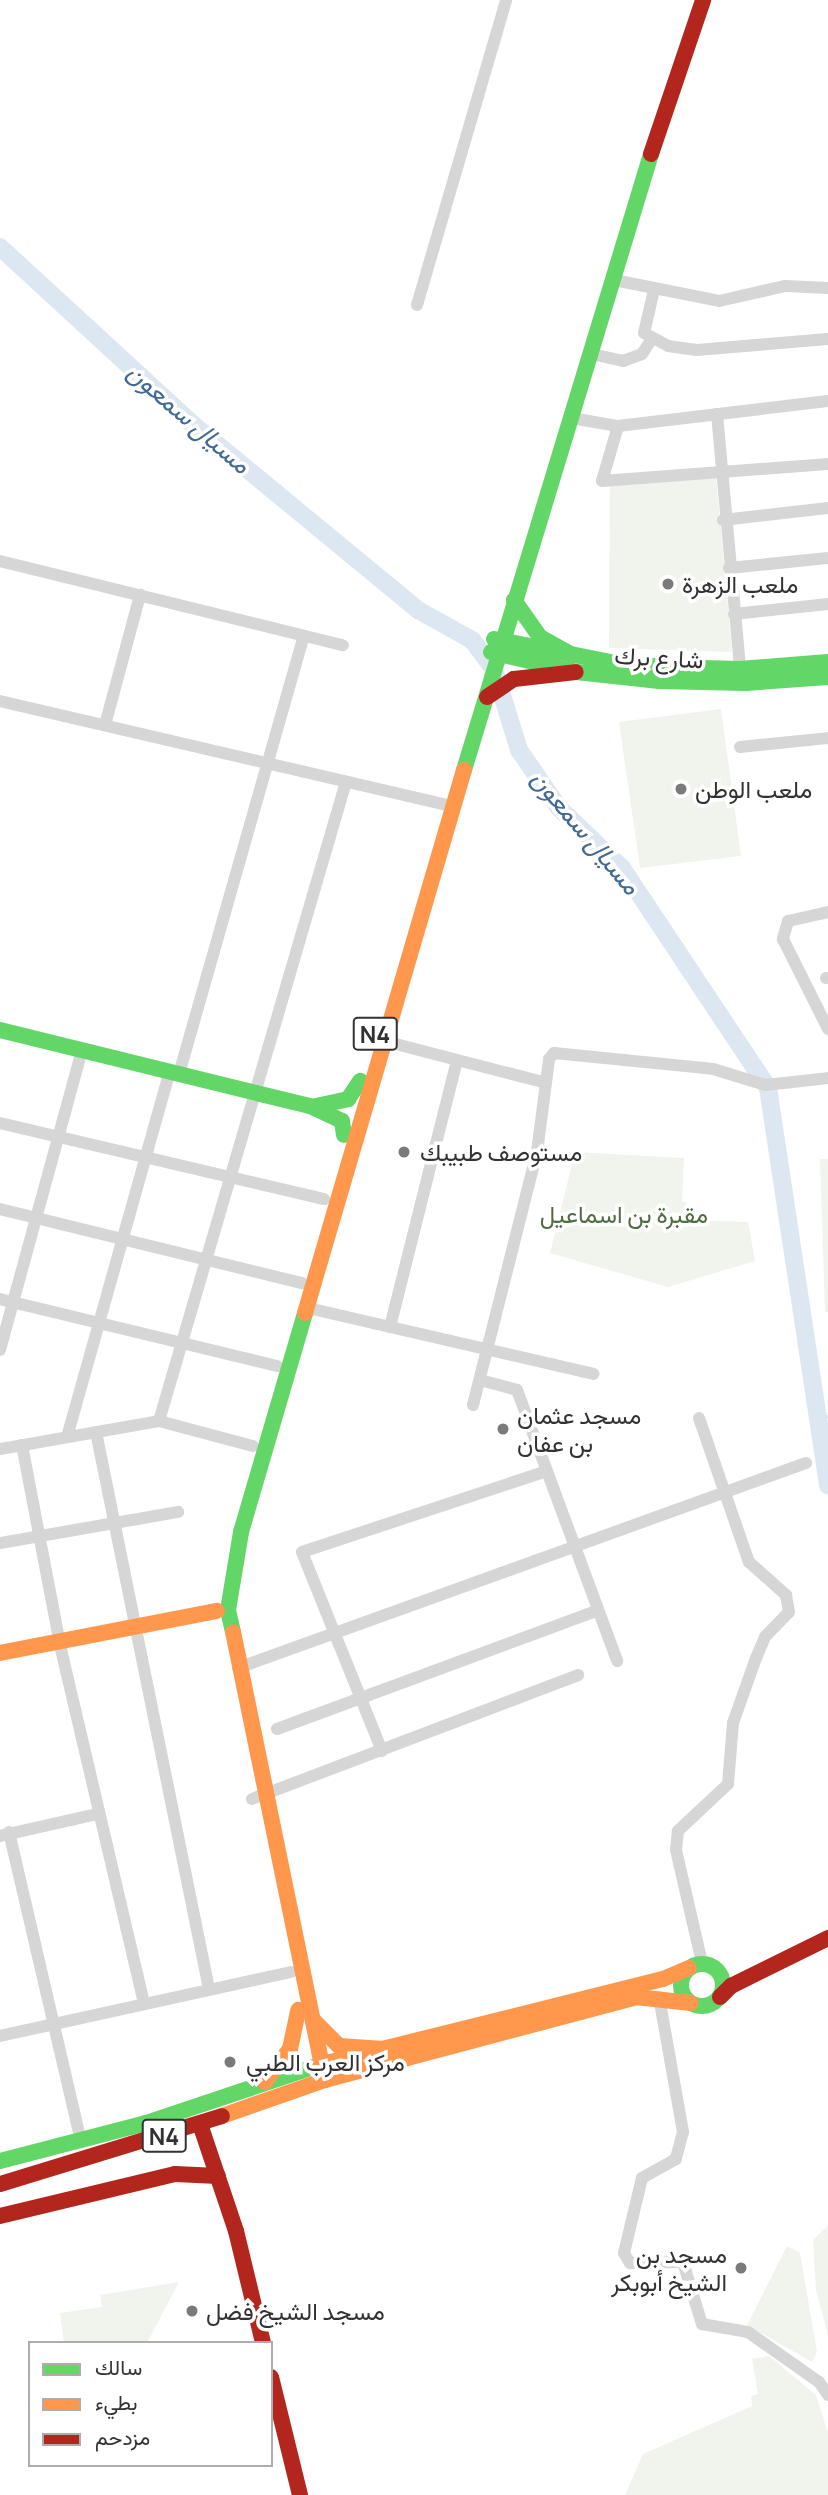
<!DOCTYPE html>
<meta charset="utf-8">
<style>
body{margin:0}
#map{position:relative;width:828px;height:2495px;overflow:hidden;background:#fff;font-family:Manrope,Vazirmatn,sans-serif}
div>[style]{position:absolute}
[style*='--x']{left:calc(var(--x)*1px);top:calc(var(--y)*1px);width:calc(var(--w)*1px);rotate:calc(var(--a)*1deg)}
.green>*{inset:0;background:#f0f4ed}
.stream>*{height:2.5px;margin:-1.25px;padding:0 1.25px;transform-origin:1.25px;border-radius:1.25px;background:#dde7f2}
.river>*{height:18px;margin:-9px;padding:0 9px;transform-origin:9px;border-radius:9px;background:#dde7f2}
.street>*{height:12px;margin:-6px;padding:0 6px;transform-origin:6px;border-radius:6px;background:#d6d6d6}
.fast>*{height:16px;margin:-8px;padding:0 8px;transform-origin:8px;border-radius:8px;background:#63d668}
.fast>.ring{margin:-8px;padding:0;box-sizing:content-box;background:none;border:16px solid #63d668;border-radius:50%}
.slow>*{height:16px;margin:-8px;padding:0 8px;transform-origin:8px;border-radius:8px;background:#ff974d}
.jam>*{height:16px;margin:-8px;padding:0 8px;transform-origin:8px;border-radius:8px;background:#b3261e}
.dots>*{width:19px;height:19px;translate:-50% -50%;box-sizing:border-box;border:4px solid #fff;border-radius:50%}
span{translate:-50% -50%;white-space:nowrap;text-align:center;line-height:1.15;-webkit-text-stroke:7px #fff;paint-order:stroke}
.shield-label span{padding:2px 5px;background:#fff;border:2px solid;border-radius:5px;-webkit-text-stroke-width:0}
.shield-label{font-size:23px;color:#323232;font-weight:700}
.poi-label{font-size:24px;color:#323232}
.left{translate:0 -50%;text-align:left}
.right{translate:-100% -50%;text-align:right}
.street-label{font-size:24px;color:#323232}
.park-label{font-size:24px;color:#506c40}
.water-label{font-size:26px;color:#426a92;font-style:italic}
.legend{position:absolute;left:28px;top:2341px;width:245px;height:126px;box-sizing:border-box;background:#fff;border:2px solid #adadad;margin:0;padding:9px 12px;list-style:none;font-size:21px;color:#323232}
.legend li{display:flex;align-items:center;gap:14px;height:35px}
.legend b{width:35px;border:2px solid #adadad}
</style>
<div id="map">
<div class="green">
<i style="clip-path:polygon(716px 476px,732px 652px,609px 648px,610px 484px)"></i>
<i style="clip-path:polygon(721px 709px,741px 856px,640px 868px,619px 722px)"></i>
<i style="clip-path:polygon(575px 1152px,684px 1158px,682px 1201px,693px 1205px,695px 1220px,748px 1222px,755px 1261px,668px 1287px,550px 1253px)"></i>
<i style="clip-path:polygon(820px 1159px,828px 1159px,828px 1312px,825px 1312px)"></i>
<i style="clip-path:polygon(828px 2225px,828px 2336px,816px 2290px,813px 2240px)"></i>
<i style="clip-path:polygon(787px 2246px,800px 2253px,817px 2352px,812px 2362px,747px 2325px)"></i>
<i style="clip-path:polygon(179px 2282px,147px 2343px,64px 2343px,60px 2313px,102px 2307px,100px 2295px)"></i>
<i style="clip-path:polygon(769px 2356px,816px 2395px,828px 2433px,828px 2495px,625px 2495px,643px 2454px,752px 2406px,751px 2396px,758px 2394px,752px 2359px)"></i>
</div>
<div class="stream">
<i style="--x:816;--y:1410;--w:14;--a:30"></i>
</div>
<div class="river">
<i style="--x:0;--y:247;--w:258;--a:42.6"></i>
<i style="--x:190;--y:422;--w:296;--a:39.5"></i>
<i style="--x:418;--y:610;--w:62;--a:29.1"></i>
<i style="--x:472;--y:640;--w:36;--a:53"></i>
<i style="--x:494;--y:669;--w:85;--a:72.8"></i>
<i style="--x:519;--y:750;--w:70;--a:55.4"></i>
<i style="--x:559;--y:808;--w:87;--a:43.6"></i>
<i style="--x:622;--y:868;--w:264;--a:56.4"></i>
<i style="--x:768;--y:1088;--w:402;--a:81.4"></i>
</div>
<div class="street">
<i style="--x:614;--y:280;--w:107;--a:11.3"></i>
<i style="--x:719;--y:301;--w:68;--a:-12.8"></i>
<i style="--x:785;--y:286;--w:43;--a:2.7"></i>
<i style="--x:654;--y:290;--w:44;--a:103.1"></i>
<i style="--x:644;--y:333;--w:27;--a:28"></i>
<i style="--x:668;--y:346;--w:29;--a:8"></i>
<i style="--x:697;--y:350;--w:131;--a:-4.8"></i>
<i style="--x:417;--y:305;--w:318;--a:-73.7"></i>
<i style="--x:591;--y:354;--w:33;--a:12"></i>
<i style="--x:623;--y:361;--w:20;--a:-20"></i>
<i style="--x:642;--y:354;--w:17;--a:-57"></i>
<i style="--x:717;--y:414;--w:256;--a:84.8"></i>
<i style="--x:571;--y:418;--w:48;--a:9.7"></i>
<i style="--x:618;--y:426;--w:211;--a:-6.8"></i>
<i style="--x:618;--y:426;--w:57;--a:106.2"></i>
<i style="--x:602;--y:481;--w:227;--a:-4.3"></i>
<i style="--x:723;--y:520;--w:106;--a:-6.5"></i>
<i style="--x:0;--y:561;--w:353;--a:13.8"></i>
<i style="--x:729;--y:568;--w:100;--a:-5.8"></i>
<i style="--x:734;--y:614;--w:95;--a:-6.1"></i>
<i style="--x:0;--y:701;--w:465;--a:13.1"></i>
<i style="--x:105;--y:725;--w:135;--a:-74.9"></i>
<i style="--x:740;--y:747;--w:88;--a:-5.8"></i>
<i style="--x:828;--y:912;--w:41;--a:167.3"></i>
<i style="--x:788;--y:921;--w:19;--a:106"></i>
<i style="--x:783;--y:939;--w:101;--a:63.4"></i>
<i style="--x:826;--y:978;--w:2;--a:0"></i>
<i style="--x:384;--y:1041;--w:167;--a:14.5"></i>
<i style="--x:179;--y:1074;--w:455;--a:-74.1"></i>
<i style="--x:0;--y:1123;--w:333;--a:13.2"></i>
<i style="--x:0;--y:1209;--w:311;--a:13.8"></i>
<i style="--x:0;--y:1299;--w:285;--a:13.6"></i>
<i style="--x:308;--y:1308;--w:293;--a:13"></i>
<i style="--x:390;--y:1327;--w:274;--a:-75.9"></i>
<i style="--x:0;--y:1350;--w:311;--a:-74.7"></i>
<i style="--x:480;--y:1380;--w:38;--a:15"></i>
<i style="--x:517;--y:1390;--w:289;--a:69.7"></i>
<i style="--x:473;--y:1405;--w:261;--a:-75.8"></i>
<i style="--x:537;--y:1152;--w:94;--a:-82.6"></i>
<i style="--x:549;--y:1059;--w:8;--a:-50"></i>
<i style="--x:554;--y:1053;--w:160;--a:5.7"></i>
<i style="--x:713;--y:1069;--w:55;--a:16.8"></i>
<i style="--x:766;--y:1085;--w:62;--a:-6.4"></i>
<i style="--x:699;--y:1418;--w:152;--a:70.9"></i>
<i style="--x:749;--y:1562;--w:50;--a:41.7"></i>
<i style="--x:786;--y:1595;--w:17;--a:80"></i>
<i style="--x:789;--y:1612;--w:35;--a:134"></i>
<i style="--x:765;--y:1637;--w:23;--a:113"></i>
<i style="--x:756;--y:1658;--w:69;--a:109.5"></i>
<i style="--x:733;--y:1723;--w:61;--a:94.7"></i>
<i style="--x:728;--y:1784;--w:69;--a:136.8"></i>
<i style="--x:678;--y:1831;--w:19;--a:96"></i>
<i style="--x:676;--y:1850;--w:116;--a:77"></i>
<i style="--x:159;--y:1421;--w:666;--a:-73.69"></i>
<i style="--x:96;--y:1432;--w:568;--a:78.53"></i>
<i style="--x:67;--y:1437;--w:380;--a:-74.3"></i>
<i style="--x:22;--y:1445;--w:204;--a:79.2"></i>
<i style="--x:60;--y:1645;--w:368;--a:76.8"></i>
<i style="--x:0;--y:1449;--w:161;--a:-10"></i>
<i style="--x:159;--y:1421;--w:97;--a:14.9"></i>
<i style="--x:0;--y:1543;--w:181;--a:-9.9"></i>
<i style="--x:238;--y:1668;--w:604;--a:-19.85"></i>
<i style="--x:277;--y:1729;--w:342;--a:-20.3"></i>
<i style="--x:382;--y:1751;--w:214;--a:-111.9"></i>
<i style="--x:302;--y:1552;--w:258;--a:-18.3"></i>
<i style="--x:252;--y:1799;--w:349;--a:-20.8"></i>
<i style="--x:9;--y:1832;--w:317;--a:76.9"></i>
<i style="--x:0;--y:1836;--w:99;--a:-12.8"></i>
<i style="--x:659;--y:1997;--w:137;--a:79.9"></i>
<i style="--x:683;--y:2132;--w:28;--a:105"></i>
<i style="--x:676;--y:2159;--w:39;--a:151"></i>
<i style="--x:642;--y:2178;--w:77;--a:103.5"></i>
<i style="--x:624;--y:2253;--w:12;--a:59"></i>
<i style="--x:630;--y:2263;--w:53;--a:-1.1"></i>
<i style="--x:683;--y:2262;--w:65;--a:73"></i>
<i style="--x:702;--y:2324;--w:47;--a:9.9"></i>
<i style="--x:748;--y:2332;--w:87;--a:35.2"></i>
<i style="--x:819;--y:2382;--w:16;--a:55"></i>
<i style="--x:0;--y:2036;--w:298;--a:-12.4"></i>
</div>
<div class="fast">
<i style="--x:514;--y:600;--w:45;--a:54.9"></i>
<i style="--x:540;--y:637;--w:38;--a:29"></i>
<i style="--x:494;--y:639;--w:123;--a:11.2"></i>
<i style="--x:615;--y:663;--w:51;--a:4.5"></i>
<i style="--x:666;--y:667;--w:74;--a:1.5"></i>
<i style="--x:740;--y:669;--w:88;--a:-4.5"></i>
<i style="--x:491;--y:652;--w:87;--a:13.2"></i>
<i style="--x:576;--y:672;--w:84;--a:6.1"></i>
<i style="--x:660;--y:681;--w:86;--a:1.3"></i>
<i style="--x:746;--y:683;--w:82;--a:-4.2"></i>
<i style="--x:464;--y:770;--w:644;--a:-73.11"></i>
<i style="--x:0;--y:1030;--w:319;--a:13.8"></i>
<i style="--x:310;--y:1106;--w:35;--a:25"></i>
<i style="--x:342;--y:1121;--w:14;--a:82"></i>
<i style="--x:316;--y:1106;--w:33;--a:-12"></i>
<i style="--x:348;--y:1099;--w:22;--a:-56"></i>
<i style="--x:233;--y:1632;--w:23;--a:-103"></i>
<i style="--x:228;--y:1610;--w:79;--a:-80.5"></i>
<i style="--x:241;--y:1532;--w:228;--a:-73.7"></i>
<i class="ring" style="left:681px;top:1964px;width:26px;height:26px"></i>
<i style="--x:0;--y:2161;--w:151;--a:-14.6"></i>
<i style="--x:146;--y:2123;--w:186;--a:-18.5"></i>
</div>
<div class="slow">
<i style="--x:305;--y:1313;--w:566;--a:-73.68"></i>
<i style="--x:0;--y:1653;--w:221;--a:-11"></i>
<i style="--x:314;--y:2021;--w:35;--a:45"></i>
<i style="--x:339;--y:2046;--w:45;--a:3.8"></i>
<i style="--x:322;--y:2064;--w:351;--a:-14"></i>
<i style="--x:663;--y:1979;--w:28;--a:-23"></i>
<i style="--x:325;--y:2080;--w:322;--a:-14.9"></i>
<i style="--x:636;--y:1997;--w:55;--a:6.2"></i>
<i style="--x:265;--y:2082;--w:41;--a:-52.9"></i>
<i style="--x:290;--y:2049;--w:40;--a:-78"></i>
<i style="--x:222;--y:2116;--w:109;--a:-19.3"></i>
<i style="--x:325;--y:2080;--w:457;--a:-101.6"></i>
</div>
<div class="jam">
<i style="--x:651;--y:154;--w:163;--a:-71.3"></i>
<i style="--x:487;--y:697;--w:32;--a:-34"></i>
<i style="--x:514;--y:679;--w:62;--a:-6.4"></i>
<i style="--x:720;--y:1997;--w:16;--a:-45"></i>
<i style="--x:731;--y:1986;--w:108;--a:-26.3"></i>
<i style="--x:200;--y:2124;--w:113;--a:71.4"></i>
<i style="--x:236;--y:2231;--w:115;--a:76.4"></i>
<i style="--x:0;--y:2184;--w:232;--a:-17"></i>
<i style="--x:0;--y:2216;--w:180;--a:-13.5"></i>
<i style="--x:175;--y:2174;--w:43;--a:2.7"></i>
<i style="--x:271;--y:2377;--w:122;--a:76.2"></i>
</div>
<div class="dots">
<i style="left:668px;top:584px;background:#7a7a7a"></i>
<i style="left:681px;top:789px;background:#7a7a7a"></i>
<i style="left:404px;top:1152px;background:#7a7a7a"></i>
<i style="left:503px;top:1429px;background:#7a7a7a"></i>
<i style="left:230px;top:2062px;background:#7a7a7a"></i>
<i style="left:741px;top:2268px;background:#7a7a7a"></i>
<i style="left:192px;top:2311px;background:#7a7a7a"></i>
</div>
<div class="shield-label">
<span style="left:375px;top:1034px">N4</span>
<span style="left:164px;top:2136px">N4</span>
</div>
<div class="poi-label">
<span class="left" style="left:682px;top:584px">ملعب الزهرة</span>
<span class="left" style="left:695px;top:789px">ملعب الوطن</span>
<span class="left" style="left:420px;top:1152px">مستوصف طبيبك</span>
<span class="left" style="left:517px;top:1429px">مسجد عثمان<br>بن عفان</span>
<span class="left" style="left:246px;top:2062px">مركز العرب الطبي</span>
<span class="right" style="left:727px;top:2268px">مسجد بن<br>الشيخ أبوبكر</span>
<span class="left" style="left:206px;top:2311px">مسجد الشيخ فضل</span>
</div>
<div class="street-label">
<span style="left:659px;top:657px;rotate:3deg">شارع برك</span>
</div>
<div class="park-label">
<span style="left:624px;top:1214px">مقبرة بن اسماعيل</span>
</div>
<div class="water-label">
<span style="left:189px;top:418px;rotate:41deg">مسيال سمعون</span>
<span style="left:586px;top:832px;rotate:50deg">مسيال سمعون</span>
</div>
<ul class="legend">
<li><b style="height:9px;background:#63d668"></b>سالك</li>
<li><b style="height:9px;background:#ff974d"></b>بطيء</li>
<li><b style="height:9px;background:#b3261e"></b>مزدحم</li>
</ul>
</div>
